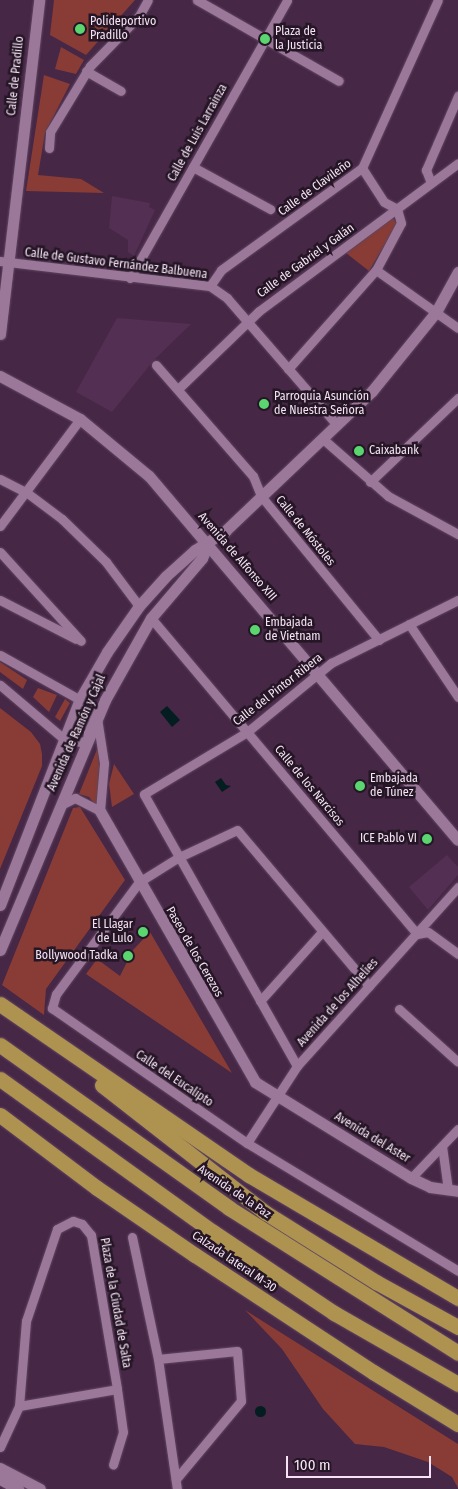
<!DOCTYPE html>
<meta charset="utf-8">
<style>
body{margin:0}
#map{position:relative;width:458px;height:1489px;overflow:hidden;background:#462746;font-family:"Fira Sans Condensed",sans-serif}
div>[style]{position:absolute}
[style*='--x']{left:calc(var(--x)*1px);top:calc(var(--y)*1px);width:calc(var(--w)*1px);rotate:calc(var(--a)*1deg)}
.built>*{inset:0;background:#532f53}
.green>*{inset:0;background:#883c35}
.water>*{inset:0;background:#031d20}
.round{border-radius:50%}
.roads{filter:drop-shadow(0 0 1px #604661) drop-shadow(0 0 1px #604661)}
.street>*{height:9px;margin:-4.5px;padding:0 4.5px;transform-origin:4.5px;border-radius:4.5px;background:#9b789a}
.secondary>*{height:11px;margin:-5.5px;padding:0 5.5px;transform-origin:5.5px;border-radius:5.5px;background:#9b789a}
.highway>*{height:15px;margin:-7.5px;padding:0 7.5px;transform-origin:7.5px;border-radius:7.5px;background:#ae9250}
.dots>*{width:14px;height:14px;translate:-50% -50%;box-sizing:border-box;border:2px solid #241624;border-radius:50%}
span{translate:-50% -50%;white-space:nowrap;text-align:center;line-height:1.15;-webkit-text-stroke:5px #241624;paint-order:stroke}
.poi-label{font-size:12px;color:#f7e3f6}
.left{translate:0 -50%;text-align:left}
.right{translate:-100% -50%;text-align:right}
.street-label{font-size:12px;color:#f7e3f6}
.scale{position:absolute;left:286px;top:1456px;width:145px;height:22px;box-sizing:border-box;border:2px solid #f7e3f6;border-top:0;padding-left:6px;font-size:15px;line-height:18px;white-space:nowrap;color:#f7e3f6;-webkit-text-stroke:4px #241624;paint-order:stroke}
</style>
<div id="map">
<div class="built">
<i style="clip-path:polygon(112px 196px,150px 203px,149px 207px,155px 210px,134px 256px,128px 252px,128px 240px,109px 228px)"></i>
<i style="clip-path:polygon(117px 318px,191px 324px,154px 360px,112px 412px,76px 392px)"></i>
<i style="clip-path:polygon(447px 855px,458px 867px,458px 875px,428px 910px,409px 887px)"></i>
</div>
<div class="green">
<i style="clip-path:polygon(54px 0,135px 0,86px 55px,50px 35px)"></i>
<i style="clip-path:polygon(61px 47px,84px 60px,76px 74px,55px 69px)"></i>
<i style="clip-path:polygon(44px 75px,70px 84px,45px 133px,38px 175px,81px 179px,104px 193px,26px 191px)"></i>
<i style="clip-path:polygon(393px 218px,397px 224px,369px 271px,346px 253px)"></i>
<i style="clip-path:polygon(0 662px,27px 680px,23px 689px,0 672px)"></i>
<i style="clip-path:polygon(38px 688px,57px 695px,49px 712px,33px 697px)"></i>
<i style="clip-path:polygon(65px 699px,70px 703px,60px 721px,55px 717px)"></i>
<i style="clip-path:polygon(0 708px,31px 732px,40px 744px,42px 754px,42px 766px,0 869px)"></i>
<i style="clip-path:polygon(98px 747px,99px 766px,98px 808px,89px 797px,79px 794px)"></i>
<i style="clip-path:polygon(114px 764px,134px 794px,112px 807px,109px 784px)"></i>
<i style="clip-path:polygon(80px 807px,125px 880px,46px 989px,44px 1015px,2px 985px,73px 808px)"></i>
<i style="clip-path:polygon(150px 932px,232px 1073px,86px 974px,97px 959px,120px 976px,133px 950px)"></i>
<i style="clip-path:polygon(245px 1310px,458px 1444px,458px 1488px,452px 1477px,428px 1462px,384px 1447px,355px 1444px,323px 1409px,282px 1349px)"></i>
</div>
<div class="water">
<i style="clip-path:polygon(167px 706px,180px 720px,172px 727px,160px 712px)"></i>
<i style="clip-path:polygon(221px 778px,226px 785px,231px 786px,222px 792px,215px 782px)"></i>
<i class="round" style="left:254.5px;top:1405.5px;width:11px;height:11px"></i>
</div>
<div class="roads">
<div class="street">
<i style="--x:197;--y:0;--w:163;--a:29.7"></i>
<i style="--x:86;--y:71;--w:40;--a:29.7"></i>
<i style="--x:49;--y:148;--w:16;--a:-86"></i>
<i style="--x:50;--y:132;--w:77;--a:-58.8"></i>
<i style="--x:90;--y:66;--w:70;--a:-45.6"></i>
<i style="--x:139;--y:16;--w:18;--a:-61"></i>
<i style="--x:193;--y:167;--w:88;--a:28.6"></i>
<i style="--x:362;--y:168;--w:40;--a:57.1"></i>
<i style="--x:384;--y:202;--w:15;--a:28"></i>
<i style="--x:431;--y:183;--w:14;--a:-111"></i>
<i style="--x:426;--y:170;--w:81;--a:-66.6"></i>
<i style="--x:0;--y:261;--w:211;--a:6.8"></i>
<i style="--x:210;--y:286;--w:21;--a:35"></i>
<i style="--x:227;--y:298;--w:168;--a:49.1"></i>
<i style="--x:376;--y:270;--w:100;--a:35.3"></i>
<i style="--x:130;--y:278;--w:319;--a:-60.5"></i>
<i style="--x:210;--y:286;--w:19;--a:-55"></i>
<i style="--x:221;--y:270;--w:174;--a:-35.9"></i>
<i style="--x:362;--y:168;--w:184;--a:-65.7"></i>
<i style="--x:156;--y:365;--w:147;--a:48.9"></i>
<i style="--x:253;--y:476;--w:22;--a:68"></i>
<i style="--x:261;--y:496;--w:186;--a:50.7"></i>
<i style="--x:288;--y:369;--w:132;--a:-48.4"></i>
<i style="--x:376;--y:270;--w:53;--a:-62"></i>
<i style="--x:401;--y:223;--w:15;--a:-106"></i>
<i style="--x:178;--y:389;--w:112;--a:-43.9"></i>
<i style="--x:259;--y:311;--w:248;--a:-36.6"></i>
<i style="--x:323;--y:439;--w:86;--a:41.2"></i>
<i style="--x:388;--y:496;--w:80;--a:28.5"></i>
<i style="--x:0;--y:479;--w:29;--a:27"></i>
<i style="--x:26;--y:492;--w:45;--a:36.9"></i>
<i style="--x:62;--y:519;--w:62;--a:44.3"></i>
<i style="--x:106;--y:562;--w:55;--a:53.1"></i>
<i style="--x:370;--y:482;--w:122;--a:-43.7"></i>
<i style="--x:0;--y:526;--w:134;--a:-53.2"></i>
<i style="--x:0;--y:552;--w:120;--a:47.7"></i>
<i style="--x:0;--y:600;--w:85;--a:27.2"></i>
<i style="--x:151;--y:618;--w:413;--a:49.9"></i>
<i style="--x:417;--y:934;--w:11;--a:-10"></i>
<i style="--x:428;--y:932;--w:37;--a:36"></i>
<i style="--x:409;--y:624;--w:88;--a:56.1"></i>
<i style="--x:0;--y:655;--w:98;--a:29.2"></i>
<i style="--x:86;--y:703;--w:9;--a:58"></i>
<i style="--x:91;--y:711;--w:29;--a:98"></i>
<i style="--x:87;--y:740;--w:6;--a:162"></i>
<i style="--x:81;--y:742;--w:17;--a:-170"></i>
<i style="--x:64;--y:739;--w:84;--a:-139.8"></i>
<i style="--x:97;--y:718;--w:46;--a:81.2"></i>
<i style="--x:104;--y:763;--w:48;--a:94.8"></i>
<i style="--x:61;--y:805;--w:16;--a:-27"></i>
<i style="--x:75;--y:798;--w:28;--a:27"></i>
<i style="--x:369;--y:986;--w:204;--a:-130.2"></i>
<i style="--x:237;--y:830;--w:64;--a:155"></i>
<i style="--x:179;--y:857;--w:47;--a:148"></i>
<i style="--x:139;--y:882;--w:139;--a:126.5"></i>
<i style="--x:56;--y:994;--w:15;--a:106"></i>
<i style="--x:52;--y:1008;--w:237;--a:34.7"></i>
<i style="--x:247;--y:1143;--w:247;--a:31.2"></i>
<i style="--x:260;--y:1001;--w:93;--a:-48.1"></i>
<i style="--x:399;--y:1009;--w:79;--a:41.9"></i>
<i style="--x:297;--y:1066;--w:312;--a:-119.4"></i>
<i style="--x:144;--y:794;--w:120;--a:-31"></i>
<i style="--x:247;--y:732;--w:109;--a:-39.4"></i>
<i style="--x:331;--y:663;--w:142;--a:-26.4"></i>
<i style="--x:247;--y:1143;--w:92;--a:-57"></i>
<i style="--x:297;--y:1066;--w:241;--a:-48"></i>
<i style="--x:442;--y:1146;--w:44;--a:82.2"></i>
<i style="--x:411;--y:1178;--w:68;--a:-46.2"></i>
<i style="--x:132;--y:1237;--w:125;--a:78"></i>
<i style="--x:158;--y:1359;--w:131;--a:81.7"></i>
<i style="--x:158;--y:1359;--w:79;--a:-5.8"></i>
<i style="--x:237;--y:1351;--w:50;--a:85.4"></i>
<i style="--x:241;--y:1401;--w:102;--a:129.8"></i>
<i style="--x:19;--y:1406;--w:99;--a:-9.8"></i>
<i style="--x:0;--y:1447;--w:45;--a:-65.1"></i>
<i style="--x:19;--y:1406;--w:85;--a:-85.3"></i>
<i style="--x:26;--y:1321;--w:97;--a:-71.4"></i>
<i style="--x:57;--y:1229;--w:18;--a:-27"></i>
<i style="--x:73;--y:1221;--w:9;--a:18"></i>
<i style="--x:82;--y:1224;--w:14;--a:51"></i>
<i style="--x:91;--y:1235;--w:156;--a:80.4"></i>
<i style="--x:117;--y:1389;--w:43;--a:82.1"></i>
<i style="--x:123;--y:1432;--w:34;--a:107"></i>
</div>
<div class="secondary">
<i style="--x:0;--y:334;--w:336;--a:-83.3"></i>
<i style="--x:0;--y:376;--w:91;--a:28.3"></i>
<i style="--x:80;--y:419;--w:89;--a:39.6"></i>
<i style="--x:149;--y:476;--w:477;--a:49.7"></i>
<i style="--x:100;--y:811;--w:312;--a:60.2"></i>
<i style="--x:255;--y:1082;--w:183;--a:31.6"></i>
<i style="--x:411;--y:1178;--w:21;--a:25"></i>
<i style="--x:430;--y:1187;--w:28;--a:8"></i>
<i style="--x:0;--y:905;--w:221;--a:-68.8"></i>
<i style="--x:80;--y:699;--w:54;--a:-60.1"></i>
<i style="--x:107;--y:652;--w:56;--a:-55.2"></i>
<i style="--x:139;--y:606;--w:40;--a:-48"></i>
<i style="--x:166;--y:576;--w:39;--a:-42"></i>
<i style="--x:195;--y:550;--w:36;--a:-32"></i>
<i style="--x:225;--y:531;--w:203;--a:-43.6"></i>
<i style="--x:372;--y:391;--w:102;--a:-51"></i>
<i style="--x:436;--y:312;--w:46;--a:-61.2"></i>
<i style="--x:0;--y:950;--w:271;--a:-67.2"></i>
<i style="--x:105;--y:700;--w:94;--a:-60.7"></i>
<i style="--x:151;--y:618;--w:79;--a:-49.6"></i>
<i style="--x:202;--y:558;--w:15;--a:-67"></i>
<i style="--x:0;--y:1468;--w:45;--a:27.7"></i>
<i style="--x:0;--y:1479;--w:21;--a:29"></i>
</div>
<div class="highway">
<i style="--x:0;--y:1004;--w:302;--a:34.5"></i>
<i style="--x:249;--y:1175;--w:243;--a:30.5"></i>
<i style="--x:0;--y:1045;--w:281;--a:35.4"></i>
<i style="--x:229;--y:1208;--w:271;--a:32.3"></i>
<i style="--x:0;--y:1079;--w:262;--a:35.7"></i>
<i style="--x:213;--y:1232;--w:146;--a:33.8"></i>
<i style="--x:334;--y:1313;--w:143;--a:29.8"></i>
<i style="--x:102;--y:1085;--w:208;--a:38"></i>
<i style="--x:266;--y:1213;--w:130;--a:32.1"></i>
<i style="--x:376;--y:1282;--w:94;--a:28.8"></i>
<i style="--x:0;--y:1115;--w:121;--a:37"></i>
<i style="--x:97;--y:1188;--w:119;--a:34.4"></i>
<i style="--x:195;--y:1255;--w:213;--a:33.3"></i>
<i style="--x:373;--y:1372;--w:100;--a:31.5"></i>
</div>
</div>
<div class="dots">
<i style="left:80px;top:29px;background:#5ad56f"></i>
<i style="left:265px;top:39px;background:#5ad56f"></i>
<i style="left:264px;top:404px;background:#5ad56f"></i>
<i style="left:359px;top:451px;background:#5ad56f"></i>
<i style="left:255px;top:630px;background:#5ad56f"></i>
<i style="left:360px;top:786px;background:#5ad56f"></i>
<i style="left:427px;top:839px;background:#5ad56f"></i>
<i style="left:143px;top:932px;background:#5ad56f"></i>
<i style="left:128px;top:956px;background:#5ad56f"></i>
</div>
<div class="poi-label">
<span class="left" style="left:90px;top:29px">Polideportivo<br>Pradillo</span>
<span class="left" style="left:275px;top:39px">Plaza de<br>la Justicia</span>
<span class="left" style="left:274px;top:404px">Parroquia Asunción<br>de Nuestra Señora</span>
<span class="left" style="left:369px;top:451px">Caixabank</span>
<span class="left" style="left:265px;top:630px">Embajada<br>de Vietnam</span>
<span class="left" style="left:370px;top:786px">Embajada<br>de Túnez</span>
<span class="right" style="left:417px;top:839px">ICE Pablo VI</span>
<span class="right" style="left:133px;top:932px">El Llagar<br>de Lulo</span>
<span class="right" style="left:118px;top:956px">Bollywood Tadka</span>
</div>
<div class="street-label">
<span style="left:16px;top:76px;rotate:-84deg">Calle de Pradillo</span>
<span style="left:198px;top:133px;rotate:-61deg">Calle de Luis Larrainza</span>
<span style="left:315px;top:188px;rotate:-36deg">Calle de Clavileño</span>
<span style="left:306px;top:261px;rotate:-36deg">Calle de Gabriel y Galán</span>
<span style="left:116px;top:264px;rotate:7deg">Calle de Gustavo Fernández Balbuena</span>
<span style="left:305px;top:531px;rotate:51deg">Calle de Móstoles</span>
<span style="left:237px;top:557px;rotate:49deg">Avenida de Alfonso XIII</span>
<span style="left:278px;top:690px;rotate:-38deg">Calle del Pintor Ribera</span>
<span style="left:77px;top:733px;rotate:-66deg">Avenida de Ramón y Cajal</span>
<span style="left:309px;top:786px;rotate:50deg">Calle de los Narcisos</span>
<span style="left:194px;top:952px;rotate:60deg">Paseo de los Cerezos</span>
<span style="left:338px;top:1003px;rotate:-48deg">Avenida de los Alhelíes</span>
<span style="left:174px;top:1079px;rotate:34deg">Calle del Eucalipto</span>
<span style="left:372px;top:1138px;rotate:31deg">Avenida del Aster</span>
<span style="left:234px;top:1192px;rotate:34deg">Avenida de la Paz</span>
<span style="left:234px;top:1262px;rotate:34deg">Calzada lateral M-30</span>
<span style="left:115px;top:1303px;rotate:80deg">Plaza de la Ciudad de Salta</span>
</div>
<div class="scale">100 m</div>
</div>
